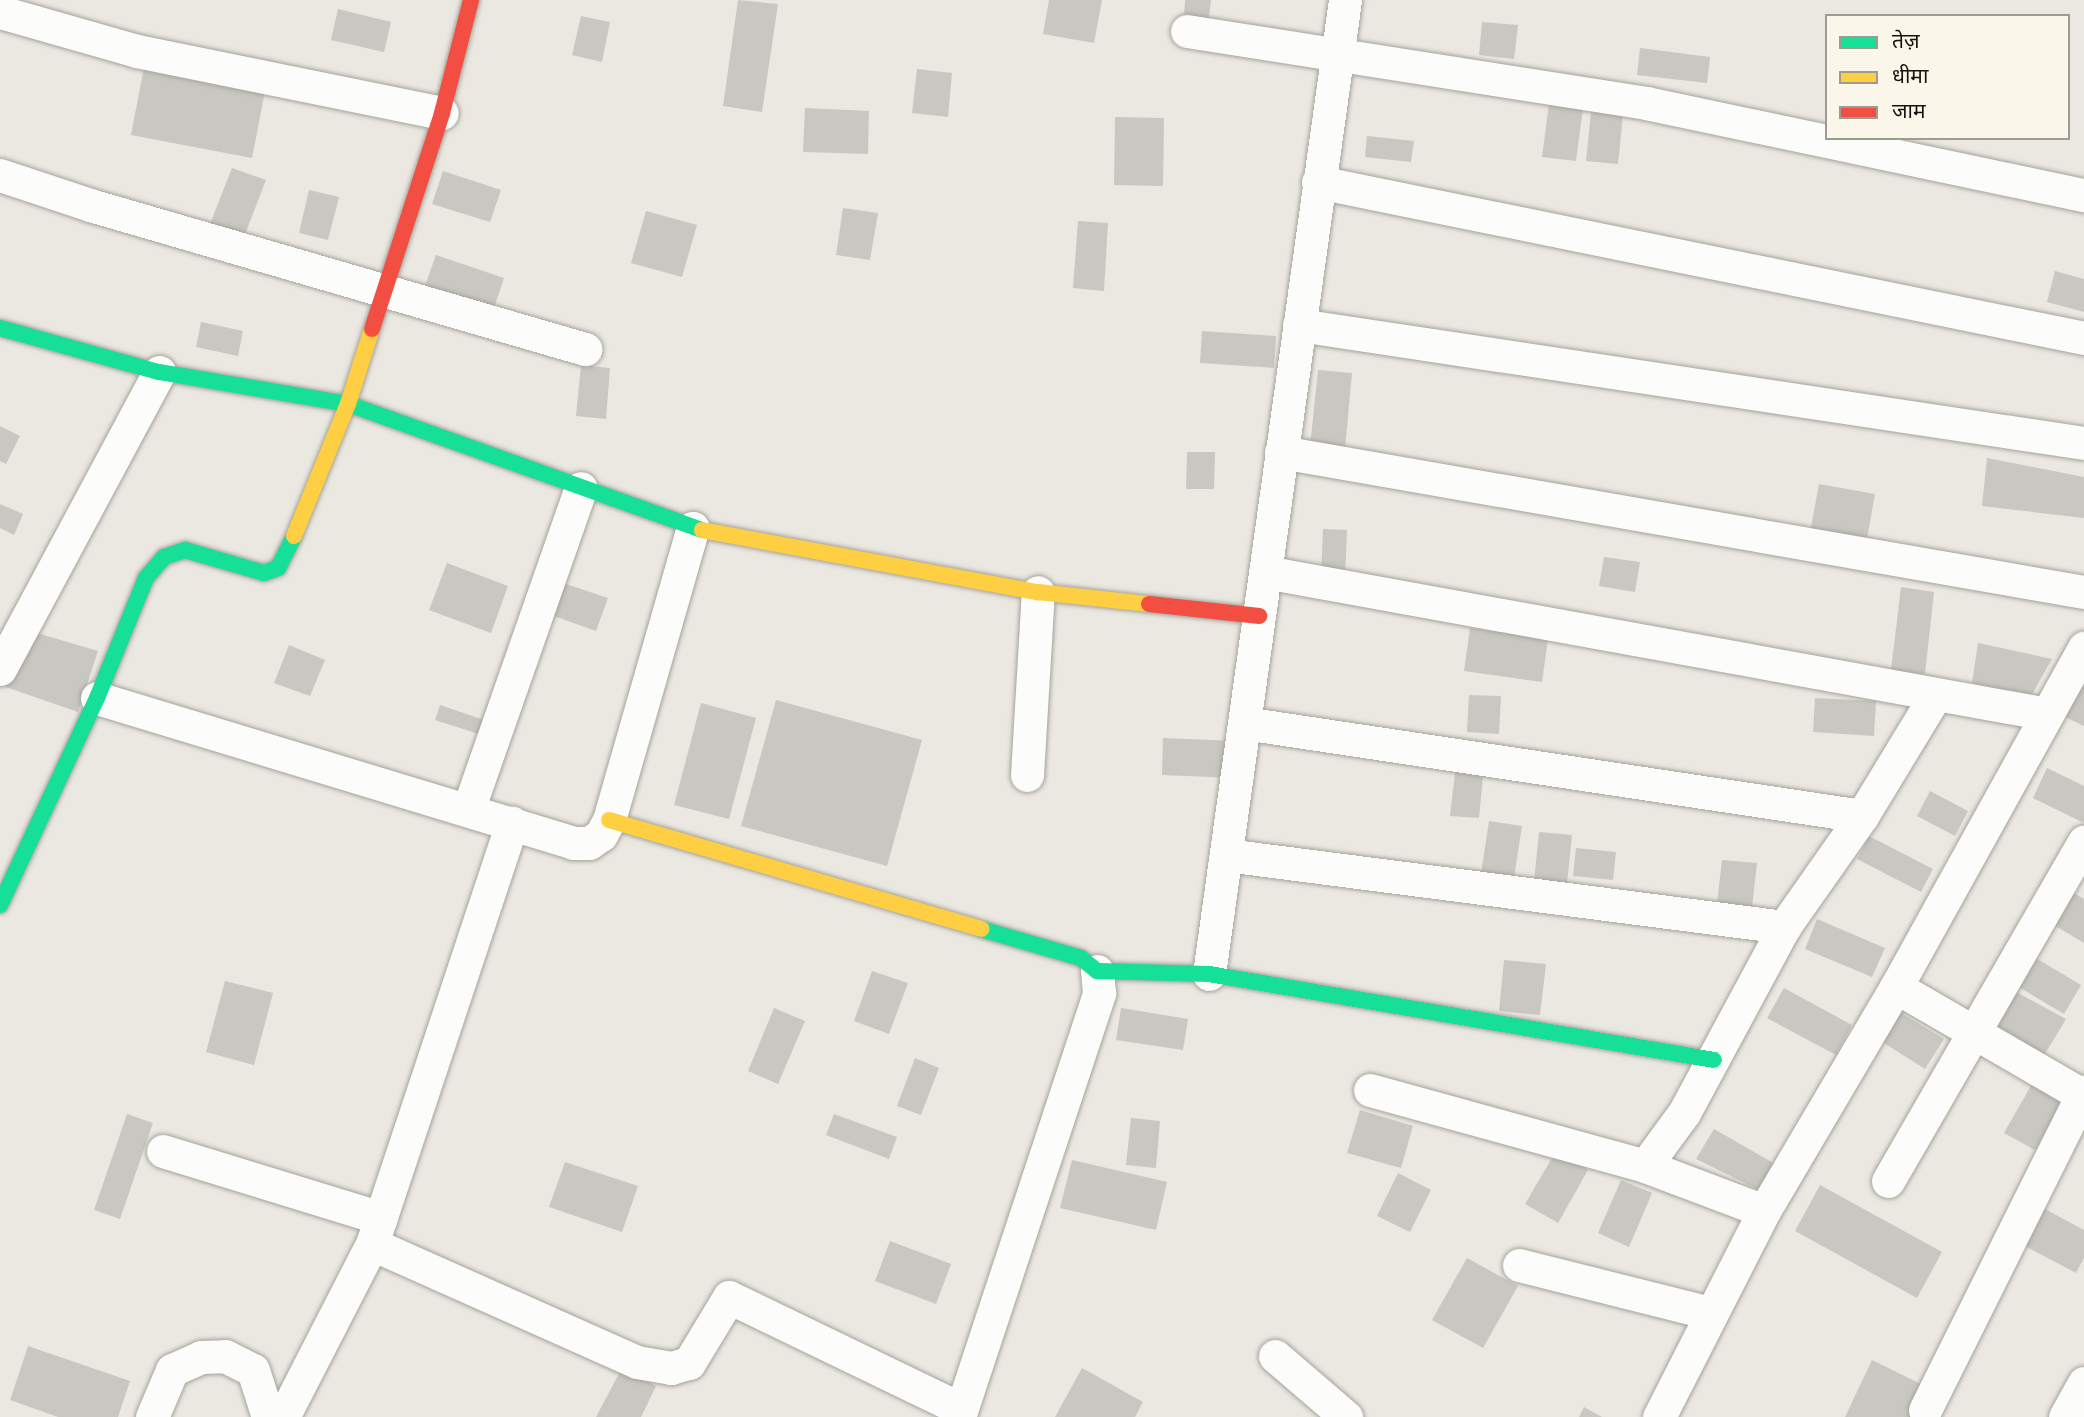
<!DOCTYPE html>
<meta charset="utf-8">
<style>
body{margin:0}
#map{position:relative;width:2084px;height:1417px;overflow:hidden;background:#eae8e0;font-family:Ubuntu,"Noto Sans Devanagari",sans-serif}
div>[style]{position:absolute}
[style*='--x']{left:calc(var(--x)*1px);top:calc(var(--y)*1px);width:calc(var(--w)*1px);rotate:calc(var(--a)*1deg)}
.building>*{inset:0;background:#c9c7c1}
.roads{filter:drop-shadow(0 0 2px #a5a39d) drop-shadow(0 0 2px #a5a39d)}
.street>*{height:33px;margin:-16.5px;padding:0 16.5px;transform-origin:16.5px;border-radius:16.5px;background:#fcfcfa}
.fast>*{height:16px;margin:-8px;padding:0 8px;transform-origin:8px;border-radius:8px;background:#16e098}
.slow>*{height:16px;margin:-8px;padding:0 8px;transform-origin:8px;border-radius:8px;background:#ffcf43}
.jam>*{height:16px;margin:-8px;padding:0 8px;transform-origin:8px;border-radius:8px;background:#f24e42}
span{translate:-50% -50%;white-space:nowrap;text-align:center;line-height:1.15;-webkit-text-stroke:5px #faf7ea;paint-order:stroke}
.legend{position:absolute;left:1825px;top:14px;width:245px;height:126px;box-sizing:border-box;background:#faf7ea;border:2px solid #9e9c92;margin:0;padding:9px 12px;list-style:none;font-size:21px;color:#15130f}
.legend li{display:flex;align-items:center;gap:14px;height:35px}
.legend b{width:35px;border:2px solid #9e9c92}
</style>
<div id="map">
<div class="building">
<i style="clip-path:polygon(738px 0,778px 4px,762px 112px,723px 106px)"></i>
<i style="clip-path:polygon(1049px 0,1102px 0,1094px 43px,1043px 34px)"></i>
<i style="clip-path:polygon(1185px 0,1211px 0,1209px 18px,1184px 17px)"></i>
<i style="clip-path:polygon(338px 9px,391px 22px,384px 52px,331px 40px)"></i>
<i style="clip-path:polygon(581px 16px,610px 22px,602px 62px,572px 55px)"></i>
<i style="clip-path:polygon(1482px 22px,1518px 25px,1514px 59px,1479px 55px)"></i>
<i style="clip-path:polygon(1640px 48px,1710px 57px,1707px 83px,1637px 75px)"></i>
<i style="clip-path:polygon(144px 67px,265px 91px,252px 158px,131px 135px)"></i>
<i style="clip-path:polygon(917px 69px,952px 73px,948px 117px,912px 113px)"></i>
<i style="clip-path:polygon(1549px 104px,1583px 108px,1576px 161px,1542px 157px)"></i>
<i style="clip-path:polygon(805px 108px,869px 111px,868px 154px,803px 152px)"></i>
<i style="clip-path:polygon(1591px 112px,1623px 115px,1618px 164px,1586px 161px)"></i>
<i style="clip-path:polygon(1115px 117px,1164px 118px,1163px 186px,1114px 185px)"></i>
<i style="clip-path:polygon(1367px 136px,1414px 141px,1411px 162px,1365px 157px)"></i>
<i style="clip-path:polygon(232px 168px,266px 180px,244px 237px,210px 224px)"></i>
<i style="clip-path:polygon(443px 171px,501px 190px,490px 222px,432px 204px)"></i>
<i style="clip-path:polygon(309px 190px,339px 197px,328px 240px,299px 233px)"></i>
<i style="clip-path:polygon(843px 208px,878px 213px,870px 260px,836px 255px)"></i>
<i style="clip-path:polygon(646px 211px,697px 225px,682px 277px,631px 263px)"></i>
<i style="clip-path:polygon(1078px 221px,1108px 223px,1104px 291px,1073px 288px)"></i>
<i style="clip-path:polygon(436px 255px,504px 278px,490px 320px,421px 297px)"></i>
<i style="clip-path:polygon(2055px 271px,2084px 279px,2084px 312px,2047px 302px)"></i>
<i style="clip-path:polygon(201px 322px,243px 331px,238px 356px,196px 347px)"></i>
<i style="clip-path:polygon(1202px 331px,1276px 336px,1274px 368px,1200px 363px)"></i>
<i style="clip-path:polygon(581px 365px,610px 368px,606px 419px,576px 416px)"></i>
<i style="clip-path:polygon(1318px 370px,1352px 373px,1344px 459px,1309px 456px)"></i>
<i style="clip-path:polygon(0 426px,20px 436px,6px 464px,0 461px)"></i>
<i style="clip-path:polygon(1187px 452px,1215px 452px,1214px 489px,1186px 489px)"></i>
<i style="clip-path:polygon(1987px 458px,2084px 477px,2084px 518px,1982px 506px)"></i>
<i style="clip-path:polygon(1819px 484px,1875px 494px,1865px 550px,1809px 539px)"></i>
<i style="clip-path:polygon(0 504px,23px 514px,14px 535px,0 528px)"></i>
<i style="clip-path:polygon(1323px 529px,1347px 530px,1345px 578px,1321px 577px)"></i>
<i style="clip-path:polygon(1604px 557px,1640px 562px,1635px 592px,1599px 586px)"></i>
<i style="clip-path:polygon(447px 563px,508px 586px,491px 633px,429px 610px)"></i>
<i style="clip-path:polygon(560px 582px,608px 598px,596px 631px,548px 614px)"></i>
<i style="clip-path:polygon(1901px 587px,1934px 592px,1925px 674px,1891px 670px)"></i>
<i style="clip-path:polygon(1470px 628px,1548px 639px,1542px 682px,1464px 671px)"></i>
<i style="clip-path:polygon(27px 630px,98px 651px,78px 712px,3px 686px)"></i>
<i style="clip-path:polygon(1978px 643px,2052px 659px,2031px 696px,1972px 683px)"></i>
<i style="clip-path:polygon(289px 645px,325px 660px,310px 696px,274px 683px)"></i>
<i style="clip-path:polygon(2079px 684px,2084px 686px,2084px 726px,2063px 716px)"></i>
<i style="clip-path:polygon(1469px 695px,1501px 696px,1499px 734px,1467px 732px)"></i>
<i style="clip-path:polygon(1815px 698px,1876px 701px,1874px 736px,1813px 732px)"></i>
<i style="clip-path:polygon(776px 700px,922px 740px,887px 866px,741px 826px)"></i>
<i style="clip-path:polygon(701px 703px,756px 718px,729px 819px,674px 805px)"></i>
<i style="clip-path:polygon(440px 705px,490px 722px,485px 736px,435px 720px)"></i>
<i style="clip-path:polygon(1163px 738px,1235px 741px,1234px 778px,1162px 775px)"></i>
<i style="clip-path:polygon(1456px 764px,1484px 767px,1479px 818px,1450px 816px)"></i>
<i style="clip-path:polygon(2047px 768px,2084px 786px,2084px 823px,2033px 798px)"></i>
<i style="clip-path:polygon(1930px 791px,1968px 811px,1955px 836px,1917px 816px)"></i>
<i style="clip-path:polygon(1489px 821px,1522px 826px,1513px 884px,1480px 880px)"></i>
<i style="clip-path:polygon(1539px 832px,1572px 835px,1566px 894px,1533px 891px)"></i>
<i style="clip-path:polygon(1869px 836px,1933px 869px,1921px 892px,1857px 859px)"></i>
<i style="clip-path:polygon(1576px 848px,1616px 852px,1613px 880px,1573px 876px)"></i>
<i style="clip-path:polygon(1722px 860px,1757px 863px,1751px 916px,1716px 912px)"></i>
<i style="clip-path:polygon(2067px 889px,2084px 899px,2084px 943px,2047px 921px)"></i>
<i style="clip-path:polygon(1817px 919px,1885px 948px,1872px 977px,1805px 949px)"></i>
<i style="clip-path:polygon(2029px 954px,2081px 985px,2064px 1014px,2012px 983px)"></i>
<i style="clip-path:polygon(1504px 960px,1546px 964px,1540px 1015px,1499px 1011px)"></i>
<i style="clip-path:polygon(872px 971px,908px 983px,889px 1034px,854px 1021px)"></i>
<i style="clip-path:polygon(225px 981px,273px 993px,254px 1065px,206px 1052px)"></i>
<i style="clip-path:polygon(2007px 987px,2066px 1019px,2039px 1064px,1983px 1032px)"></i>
<i style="clip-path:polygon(1784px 988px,1852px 1025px,1836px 1055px,1767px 1018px)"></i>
<i style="clip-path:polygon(774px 1008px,805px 1021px,778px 1084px,748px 1071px)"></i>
<i style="clip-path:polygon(1121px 1008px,1188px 1019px,1183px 1050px,1116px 1040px)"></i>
<i style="clip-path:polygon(1898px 1011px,1944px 1039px,1925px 1069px,1879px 1040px)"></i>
<i style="clip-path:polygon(915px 1058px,939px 1068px,921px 1115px,897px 1106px)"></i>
<i style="clip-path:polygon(2032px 1084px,2063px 1101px,2035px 1150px,2004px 1133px)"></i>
<i style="clip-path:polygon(1360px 1110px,1413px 1126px,1401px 1168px,1347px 1153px)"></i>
<i style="clip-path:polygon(127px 1114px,153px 1123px,120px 1219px,94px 1210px)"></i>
<i style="clip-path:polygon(834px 1114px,897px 1137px,889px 1159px,826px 1135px)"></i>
<i style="clip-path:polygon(1131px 1118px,1160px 1121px,1156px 1168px,1126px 1165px)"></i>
<i style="clip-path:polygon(1714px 1129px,1782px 1168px,1763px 1192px,1696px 1159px)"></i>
<i style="clip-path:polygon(1556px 1151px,1588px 1170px,1558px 1223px,1525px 1204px)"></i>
<i style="clip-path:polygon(1072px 1160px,1167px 1182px,1156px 1230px,1060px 1208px)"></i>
<i style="clip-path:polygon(565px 1162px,638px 1186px,622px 1232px,549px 1207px)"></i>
<i style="clip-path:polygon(1398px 1173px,1431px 1190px,1410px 1232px,1377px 1216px)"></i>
<i style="clip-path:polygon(1621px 1180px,1652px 1193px,1629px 1247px,1598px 1233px)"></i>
<i style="clip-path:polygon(1820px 1185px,1942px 1252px,1917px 1298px,1795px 1231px)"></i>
<i style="clip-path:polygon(2043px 1208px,2084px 1230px,2084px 1258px,2076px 1273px,2023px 1245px)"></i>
<i style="clip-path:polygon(890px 1241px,951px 1264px,936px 1304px,875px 1281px)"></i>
<i style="clip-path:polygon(1467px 1258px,1518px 1286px,1483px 1348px,1432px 1320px)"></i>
<i style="clip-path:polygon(28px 1346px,130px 1381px,118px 1417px,58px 1417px,10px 1400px)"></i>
<i style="clip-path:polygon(1872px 1360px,1925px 1386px,1910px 1417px,1845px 1417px)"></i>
<i style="clip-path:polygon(622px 1368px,656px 1386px,641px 1417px,596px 1417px)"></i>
<i style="clip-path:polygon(1082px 1368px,1143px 1402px,1135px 1417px,1055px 1417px)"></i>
<i style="clip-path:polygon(1584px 1407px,1602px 1417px,1579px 1417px)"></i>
</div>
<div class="roads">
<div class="street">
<i style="--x:0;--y:12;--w:142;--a:15.9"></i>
<i style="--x:137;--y:51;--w:311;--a:11.5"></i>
<i style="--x:1187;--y:31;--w:465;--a:8.9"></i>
<i style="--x:1646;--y:103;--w:448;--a:11.9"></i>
<i style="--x:0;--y:175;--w:95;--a:18.4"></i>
<i style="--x:90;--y:205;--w:516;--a:16.22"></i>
<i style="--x:1318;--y:182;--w:782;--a:11.51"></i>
<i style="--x:1299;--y:325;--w:794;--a:8.55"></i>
<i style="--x:1281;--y:452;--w:815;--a:9.89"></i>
<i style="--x:1265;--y:572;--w:795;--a:10.29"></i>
<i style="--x:0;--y:669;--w:337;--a:-61.8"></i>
<i style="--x:97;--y:698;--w:498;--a:16.9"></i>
<i style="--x:573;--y:843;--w:16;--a:0"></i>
<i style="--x:589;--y:843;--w:14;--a:-34"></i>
<i style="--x:601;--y:835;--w:17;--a:-62"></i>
<i style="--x:609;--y:820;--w:304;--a:-74"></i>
<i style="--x:1244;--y:723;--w:625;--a:8.56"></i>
<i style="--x:1027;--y:775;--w:183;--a:-86.6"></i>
<i style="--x:468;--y:810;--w:341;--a:-70.7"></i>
<i style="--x:1226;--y:855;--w:563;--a:7.35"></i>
<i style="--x:1209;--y:974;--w:983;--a:-82.05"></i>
<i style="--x:1896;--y:987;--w:217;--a:30.1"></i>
<i style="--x:1370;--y:1090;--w:285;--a:15.4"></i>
<i style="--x:1645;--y:1166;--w:127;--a:20.7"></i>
<i style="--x:163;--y:1151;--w:228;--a:17.1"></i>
<i style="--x:1645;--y:1166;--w:66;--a:-53.7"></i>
<i style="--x:1684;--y:1113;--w:211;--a:-61.7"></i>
<i style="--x:1784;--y:927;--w:136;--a:-54.9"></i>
<i style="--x:1862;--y:816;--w:140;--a:-58.7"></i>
<i style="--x:1888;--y:1181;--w:392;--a:-60"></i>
<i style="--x:372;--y:1244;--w:290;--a:24"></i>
<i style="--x:637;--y:1362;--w:35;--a:10"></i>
<i style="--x:671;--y:1368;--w:19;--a:-16"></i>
<i style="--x:689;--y:1363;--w:77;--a:-58.8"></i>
<i style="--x:729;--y:1297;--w:258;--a:25.8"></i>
<i style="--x:1519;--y:1265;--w:197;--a:14.1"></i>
<i style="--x:1275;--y:1356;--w:94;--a:40.7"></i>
<i style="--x:1925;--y:1410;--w:356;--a:-63.5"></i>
<i style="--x:152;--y:1417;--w:51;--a:-66.9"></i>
<i style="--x:172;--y:1370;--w:32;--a:-24"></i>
<i style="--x:201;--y:1357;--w:24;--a:-2"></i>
<i style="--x:225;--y:1356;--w:31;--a:27"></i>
<i style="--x:253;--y:1370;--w:49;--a:72.3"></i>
<i style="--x:283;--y:1417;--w:195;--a:-62.8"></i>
<i style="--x:372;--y:1244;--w:444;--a:-71.6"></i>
<i style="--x:959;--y:1417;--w:447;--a:-71.7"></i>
<i style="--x:1099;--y:993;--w:22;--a:-95"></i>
<i style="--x:1659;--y:1417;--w:231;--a:-63"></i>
<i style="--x:1764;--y:1211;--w:260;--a:-59.5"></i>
<i style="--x:1896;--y:987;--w:388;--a:-61"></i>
<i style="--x:2065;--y:1417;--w:39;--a:-61"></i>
</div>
<div class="fast">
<i style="--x:0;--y:328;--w:165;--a:15.5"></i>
<i style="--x:159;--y:372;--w:192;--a:9.6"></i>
<i style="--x:348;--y:404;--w:376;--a:19.6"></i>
<i style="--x:0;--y:905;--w:229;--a:-64.9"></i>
<i style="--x:97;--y:698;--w:130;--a:-67.8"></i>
<i style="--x:146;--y:578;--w:28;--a:-49"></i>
<i style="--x:164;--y:557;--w:22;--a:-18"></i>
<i style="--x:185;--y:550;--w:82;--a:16.2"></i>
<i style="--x:264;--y:573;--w:15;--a:-20"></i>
<i style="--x:278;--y:568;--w:36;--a:-63"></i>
<i style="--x:981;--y:929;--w:104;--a:16.2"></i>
<i style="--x:1081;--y:958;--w:21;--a:39"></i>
<i style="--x:1097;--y:971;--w:112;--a:1.5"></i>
<i style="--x:1209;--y:974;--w:512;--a:9.66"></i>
</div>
<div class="slow">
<i style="--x:702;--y:530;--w:342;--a:10.5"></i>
<i style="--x:1038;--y:592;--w:112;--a:6.2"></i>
<i style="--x:294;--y:536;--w:143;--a:-67.8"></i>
<i style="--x:348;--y:404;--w:79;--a:-72.3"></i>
<i style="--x:609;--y:820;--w:388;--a:16.3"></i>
</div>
<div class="jam">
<i style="--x:372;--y:329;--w:227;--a:-72"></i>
<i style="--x:442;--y:113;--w:117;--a:-75.6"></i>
<i style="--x:1149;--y:604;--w:111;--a:6.2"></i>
</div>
</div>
<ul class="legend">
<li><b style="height:9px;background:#16e098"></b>तेज़</li>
<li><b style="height:9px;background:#ffcf43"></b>धीमा</li>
<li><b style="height:9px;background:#f24e42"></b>जाम</li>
</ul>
</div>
